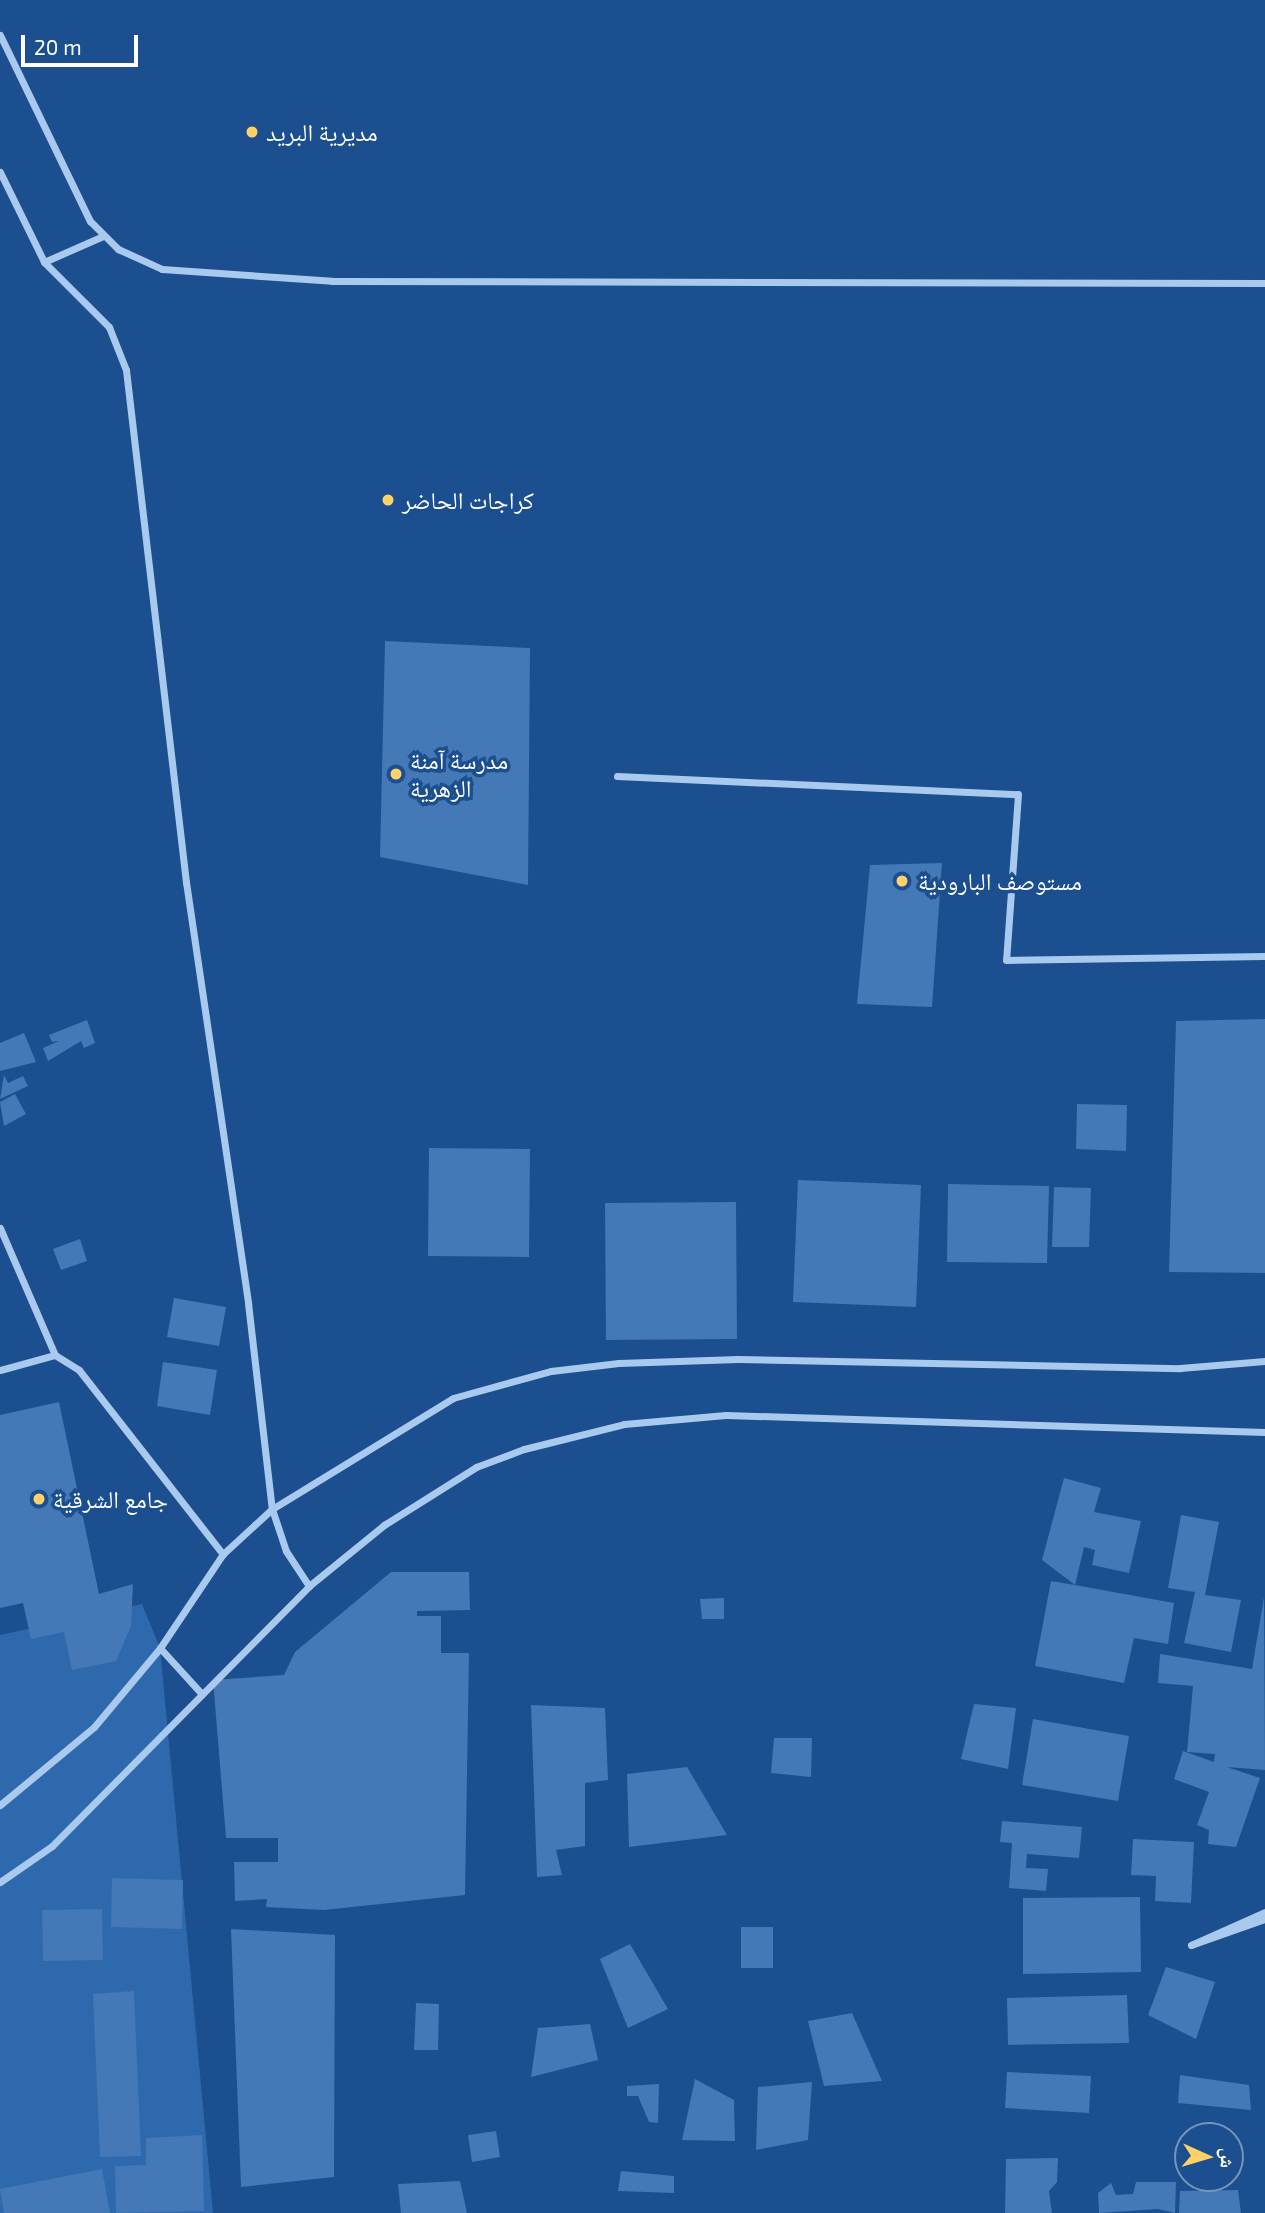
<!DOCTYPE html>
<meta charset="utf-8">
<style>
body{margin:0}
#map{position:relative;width:1265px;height:2213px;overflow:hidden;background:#1b4f8f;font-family:"Exo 2","Noto Naskh Arabic",sans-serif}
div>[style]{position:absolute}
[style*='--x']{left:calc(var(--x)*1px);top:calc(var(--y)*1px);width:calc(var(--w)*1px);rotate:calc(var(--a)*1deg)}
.green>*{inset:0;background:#2e69ad}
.building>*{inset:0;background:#4478b7}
.street>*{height:7px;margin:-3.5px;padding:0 3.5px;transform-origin:3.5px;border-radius:3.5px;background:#a9c9ee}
.dots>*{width:19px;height:19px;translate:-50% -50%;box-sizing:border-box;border:4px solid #1b4f8f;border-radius:50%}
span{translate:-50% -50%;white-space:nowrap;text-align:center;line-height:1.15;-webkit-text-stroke:7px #1b4f8f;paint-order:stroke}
.poi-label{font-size:24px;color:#fff}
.left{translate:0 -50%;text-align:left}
.north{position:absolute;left:1174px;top:2122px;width:70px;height:70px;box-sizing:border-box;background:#1b4f8f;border:2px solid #7695bc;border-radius:50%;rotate:94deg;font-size:19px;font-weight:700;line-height:28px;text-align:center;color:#fff}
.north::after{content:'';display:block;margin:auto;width:24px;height:32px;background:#ffd166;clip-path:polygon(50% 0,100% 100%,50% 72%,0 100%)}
.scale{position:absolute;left:21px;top:35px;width:117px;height:32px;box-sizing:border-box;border:4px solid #fff;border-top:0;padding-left:9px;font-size:21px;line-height:24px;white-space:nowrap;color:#fff;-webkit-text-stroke:5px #1b4f8f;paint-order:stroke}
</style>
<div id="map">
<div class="green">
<i style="clip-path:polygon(142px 1604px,160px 1648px,213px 2213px,0 2213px,0 1635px)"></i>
</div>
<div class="building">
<i style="clip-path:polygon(385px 641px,530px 648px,528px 885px,380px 857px)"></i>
<i style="clip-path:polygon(942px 863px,932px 1007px,857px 1004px,870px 865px)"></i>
<i style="clip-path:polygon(1265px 1019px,1265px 1273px,1169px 1272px,1176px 1021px)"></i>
<i style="clip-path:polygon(87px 1020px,95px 1043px,84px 1048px,81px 1041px,48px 1061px,43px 1048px,59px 1041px,52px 1042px,49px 1035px)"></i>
<i style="clip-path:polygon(24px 1033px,36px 1062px,0 1071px,0 1043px)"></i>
<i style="clip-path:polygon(4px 1075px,8px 1083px,23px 1076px,28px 1086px,0 1099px)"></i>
<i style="clip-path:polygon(15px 1094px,26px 1114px,4px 1126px,0 1102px)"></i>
<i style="clip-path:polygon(1077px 1104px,1127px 1105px,1126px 1151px,1076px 1149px)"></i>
<i style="clip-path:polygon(429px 1148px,530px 1149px,529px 1257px,428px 1256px)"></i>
<i style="clip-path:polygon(798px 1180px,921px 1185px,916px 1307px,793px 1302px)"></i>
<i style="clip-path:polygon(948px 1184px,1049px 1186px,1047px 1263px,947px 1262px)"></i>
<i style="clip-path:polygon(1054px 1187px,1091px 1188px,1089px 1247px,1052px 1247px)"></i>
<i style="clip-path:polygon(736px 1202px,737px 1339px,606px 1340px,605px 1203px)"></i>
<i style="clip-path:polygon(80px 1239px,87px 1261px,61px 1270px,53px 1249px)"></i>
<i style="clip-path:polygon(174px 1298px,226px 1307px,219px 1346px,167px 1337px)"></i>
<i style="clip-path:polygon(163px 1362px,217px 1370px,210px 1415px,157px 1406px)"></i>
<i style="clip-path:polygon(59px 1402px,99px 1594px,133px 1584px,131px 1626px,116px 1661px,72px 1670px,64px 1632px,31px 1639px,23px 1603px,0 1608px,0 1415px)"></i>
<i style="clip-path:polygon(1064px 1478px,1101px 1488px,1094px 1512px,1141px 1521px,1129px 1573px,1092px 1565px,1095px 1550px,1084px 1547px,1075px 1585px,1174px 1603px,1168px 1644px,1134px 1638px,1124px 1683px,1035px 1666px,1051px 1581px,1075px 1585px,1042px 1560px)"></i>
<i style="clip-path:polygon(1181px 1515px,1219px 1522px,1205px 1595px,1241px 1600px,1231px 1652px,1184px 1643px,1195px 1592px,1168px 1588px)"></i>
<i style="clip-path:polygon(391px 1572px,469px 1572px,470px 1610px,417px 1611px,417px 1616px,441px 1616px,441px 1653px,469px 1653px,465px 1895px,324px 1910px,266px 1907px,267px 1899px,235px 1901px,234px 1862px,278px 1862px,278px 1838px,226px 1838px,213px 1680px,284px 1675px,295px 1652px)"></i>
<i style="clip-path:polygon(1264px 1597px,1265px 1770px,1227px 1767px,1260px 1778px,1236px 1847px,1208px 1844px,1209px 1830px,1197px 1825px,1209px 1792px,1174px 1779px,1183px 1751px,1214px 1762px,1215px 1754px,1187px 1752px,1193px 1686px,1158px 1683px,1160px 1654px,1252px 1669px)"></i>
<i style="clip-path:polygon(724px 1598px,724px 1619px,702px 1619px,700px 1599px)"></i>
<i style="clip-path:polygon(974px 1704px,1016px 1708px,1008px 1769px,961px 1759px)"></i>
<i style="clip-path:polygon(531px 1705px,605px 1708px,608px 1780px,585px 1783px,585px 1846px,556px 1850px,562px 1875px,537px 1877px)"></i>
<i style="clip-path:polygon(1033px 1719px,1129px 1736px,1118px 1801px,1022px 1785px)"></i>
<i style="clip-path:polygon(774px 1738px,812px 1738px,811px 1777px,771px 1773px)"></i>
<i style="clip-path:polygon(687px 1767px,727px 1835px,629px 1847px,627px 1774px)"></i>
<i style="clip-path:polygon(1002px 1821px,1082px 1827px,1079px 1858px,1027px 1854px,1026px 1868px,1048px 1869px,1046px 1891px,1009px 1888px,1012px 1843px,1000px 1842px)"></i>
<i style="clip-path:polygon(1133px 1839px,1194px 1842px,1191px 1903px,1155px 1901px,1156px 1876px,1131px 1875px)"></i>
<i style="clip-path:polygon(112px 1878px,183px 1880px,182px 1929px,111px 1927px)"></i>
<i style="clip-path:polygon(1140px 1897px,1141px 1972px,1023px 1974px,1023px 1898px)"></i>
<i style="clip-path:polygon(102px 1909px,103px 1960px,43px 1961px,42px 1910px)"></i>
<i style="clip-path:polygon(741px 1927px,773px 1927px,773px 1968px,741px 1968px)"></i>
<i style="clip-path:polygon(231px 1929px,335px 1935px,334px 2177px,241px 2187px)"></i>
<i style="clip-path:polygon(630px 1944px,668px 2009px,628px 2028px,600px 1959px)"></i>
<i style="clip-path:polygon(1166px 1967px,1215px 1982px,1196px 2039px,1148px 2015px)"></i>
<i style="clip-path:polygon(134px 1991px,141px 2156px,100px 2157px,93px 1994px)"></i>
<i style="clip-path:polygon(1127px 1995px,1129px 2043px,1008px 2045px,1007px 1998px)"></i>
<i style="clip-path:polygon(416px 2003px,439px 2004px,438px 2050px,414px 2050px)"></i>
<i style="clip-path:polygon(852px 2013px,882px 2081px,824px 2086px,808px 2021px)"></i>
<i style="clip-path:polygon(590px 2024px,598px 2060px,531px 2077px,538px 2028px)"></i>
<i style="clip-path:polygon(1007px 2072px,1091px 2076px,1089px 2113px,1005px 2108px)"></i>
<i style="clip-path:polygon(1180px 2075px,1249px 2085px,1251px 2110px,1178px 2103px)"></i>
<i style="clip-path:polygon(695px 2079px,734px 2100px,735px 2141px,682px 2140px)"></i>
<i style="clip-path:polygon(812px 2082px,808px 2140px,756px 2150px,758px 2087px)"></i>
<i style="clip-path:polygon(659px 2084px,658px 2123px,649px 2122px,638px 2096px,627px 2096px,627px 2086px)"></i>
<i style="clip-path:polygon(496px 2131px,500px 2157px,472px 2162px,468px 2135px)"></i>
<i style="clip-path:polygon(202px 2135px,204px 2211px,116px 2213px,115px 2166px,146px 2165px,146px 2138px)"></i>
<i style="clip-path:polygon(1058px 2158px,1057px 2182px,1049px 2191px,1052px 2213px,1005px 2213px,1006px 2159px)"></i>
<i style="clip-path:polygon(102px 2169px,110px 2213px,4px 2213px,0 2189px)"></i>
<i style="clip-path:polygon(621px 2171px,674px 2176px,674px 2193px,618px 2191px)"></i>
<i style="clip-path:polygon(460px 2181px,467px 2213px,401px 2213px,398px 2184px)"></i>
<i style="clip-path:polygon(1136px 2182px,1176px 2182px,1175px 2213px,1158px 2209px,1099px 2213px,1098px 2193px,1111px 2183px,1116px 2195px,1133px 2194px)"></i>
<i style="clip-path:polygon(1238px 2190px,1241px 2213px,1179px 2213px,1180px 2191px)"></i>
</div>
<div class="street">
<i style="--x:0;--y:35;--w:207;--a:64.2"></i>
<i style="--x:90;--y:221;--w:40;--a:45"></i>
<i style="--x:118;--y:249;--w:48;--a:24.4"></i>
<i style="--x:162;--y:269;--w:170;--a:4"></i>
<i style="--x:332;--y:281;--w:933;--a:0.12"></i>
<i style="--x:0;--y:172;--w:100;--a:63.9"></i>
<i style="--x:44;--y:262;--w:92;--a:45"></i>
<i style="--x:109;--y:327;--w:46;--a:68.4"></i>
<i style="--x:126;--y:370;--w:516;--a:83.32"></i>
<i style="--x:186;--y:882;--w:426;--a:81.6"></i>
<i style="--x:248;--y:1303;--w:207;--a:83.4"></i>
<i style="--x:272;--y:1509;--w:44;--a:71.6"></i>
<i style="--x:286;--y:1551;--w:42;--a:56.7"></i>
<i style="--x:44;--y:262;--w:64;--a:-23.8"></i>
<i style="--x:617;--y:776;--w:401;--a:2.6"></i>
<i style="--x:1018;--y:794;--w:166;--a:94.1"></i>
<i style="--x:1006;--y:960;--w:259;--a:-0.9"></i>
<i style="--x:0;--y:1228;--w:138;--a:66.6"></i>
<i style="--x:0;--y:1370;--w:57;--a:-15.3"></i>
<i style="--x:55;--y:1355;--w:28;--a:32"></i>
<i style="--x:79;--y:1370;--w:234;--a:52"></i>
<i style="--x:160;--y:1648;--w:59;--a:47.7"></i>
<i style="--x:0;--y:1805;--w:122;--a:-39.7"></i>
<i style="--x:94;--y:1727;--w:103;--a:-50.1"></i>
<i style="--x:160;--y:1648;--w:113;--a:-56.2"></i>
<i style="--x:223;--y:1554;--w:67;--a:-42.6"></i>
<i style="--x:272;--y:1509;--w:212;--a:-31.5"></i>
<i style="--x:453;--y:1398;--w:102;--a:-15.4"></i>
<i style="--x:551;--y:1371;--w:68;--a:-6.7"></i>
<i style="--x:619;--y:1363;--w:119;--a:-1.9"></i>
<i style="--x:738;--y:1359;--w:442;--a:1.2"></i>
<i style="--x:1180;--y:1368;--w:85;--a:-4.7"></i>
<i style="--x:0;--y:1882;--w:63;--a:-34.7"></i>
<i style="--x:52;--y:1846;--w:366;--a:-45.3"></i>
<i style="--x:309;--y:1586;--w:97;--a:-39.1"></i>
<i style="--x:384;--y:1525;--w:109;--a:-32.2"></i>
<i style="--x:476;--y:1467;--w:51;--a:-20.6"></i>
<i style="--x:524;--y:1449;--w:103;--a:-14"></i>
<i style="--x:624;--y:1424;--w:102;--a:-5"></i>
<i style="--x:726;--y:1415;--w:539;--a:1.81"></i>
<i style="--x:1265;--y:1912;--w:81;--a:156"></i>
<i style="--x:1191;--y:1945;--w:78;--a:-19.4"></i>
</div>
<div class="dots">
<i style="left:252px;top:132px;background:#ffd166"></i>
<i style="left:388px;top:500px;background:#ffd166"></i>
<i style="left:396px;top:774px;background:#ffd166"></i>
<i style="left:902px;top:881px;background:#ffd166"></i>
<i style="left:39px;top:1499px;background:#ffd166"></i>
</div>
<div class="poi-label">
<span class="left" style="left:266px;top:132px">مديرية البريد</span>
<span class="left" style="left:402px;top:500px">كراجات الحاضر</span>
<span class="left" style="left:410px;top:774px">مدرسة آمنة<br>الزهرية</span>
<span class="left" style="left:918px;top:881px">مستوصف البارودية</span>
<span class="left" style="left:53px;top:1499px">جامع الشرقية</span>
</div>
<div class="north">ش</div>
<div class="scale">20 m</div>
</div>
